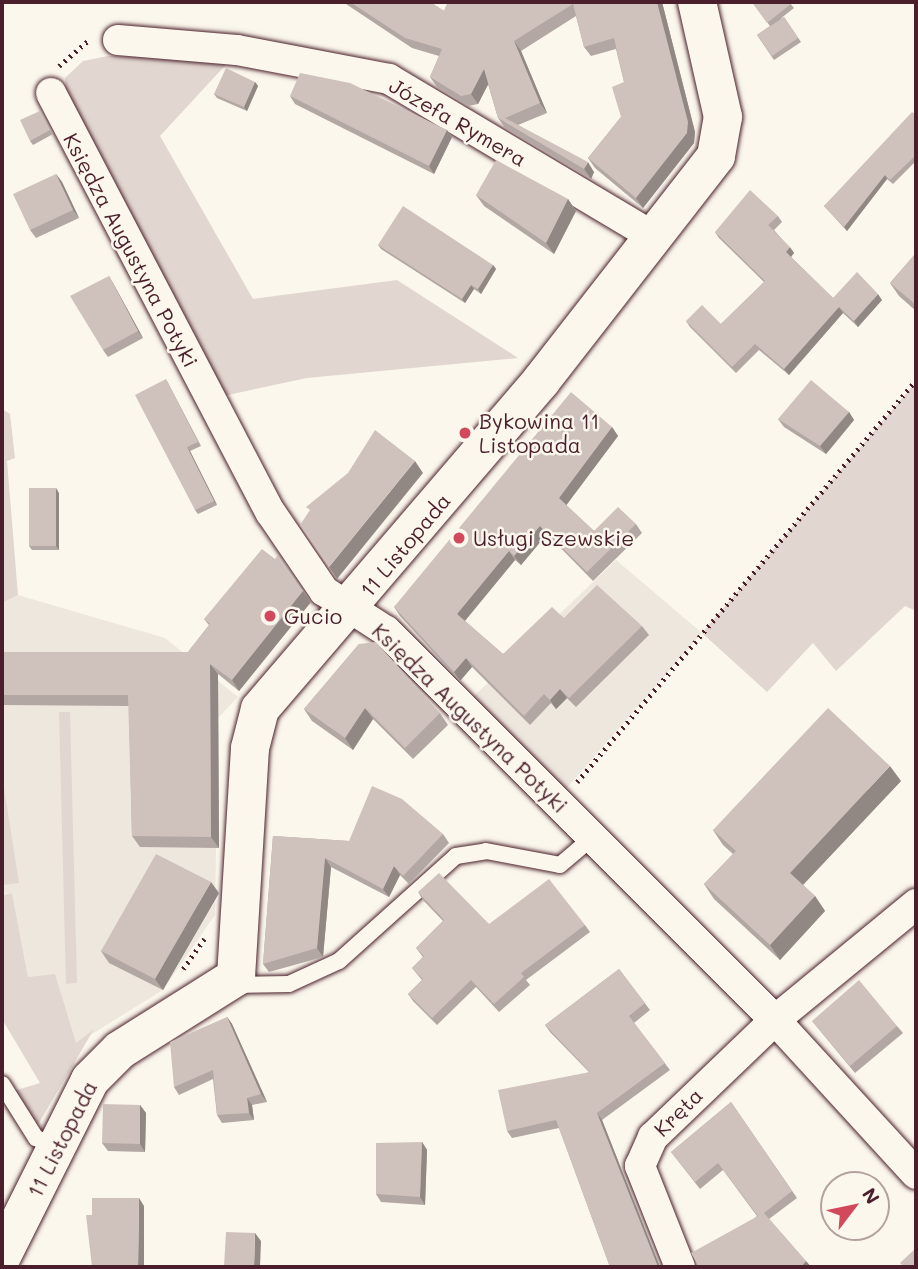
<!DOCTYPE html>
<meta charset="utf-8">
<style>
body{margin:0}
#map{position:relative;width:918px;height:1269px;overflow:hidden;background:#fbf7ec;font-family:Mali,sans-serif}
div>[style]{position:absolute}
[style*='--x']{left:calc(var(--x)*1px);top:calc(var(--y)*1px);width:calc(var(--w)*1px);rotate:calc(var(--a)*1deg)}
.built>*{inset:0;background:#eee7de}
.green>*{inset:0;background:#e2d7d0}
.path>*{height:4.5px;margin-top:-2.25px;transform-origin:0;background:repeating-linear-gradient(90deg,#4a1f2b 0 2px,transparent 0 7px)}
.roads{filter:drop-shadow(0 0 2px #4a1f2b) drop-shadow(0 0 2px #4a1f2b)}
.lane>*{height:16px;margin:-8px;padding:0 8px;transform-origin:8px;border-radius:8px;background:#fbf7ec}
.street>*{height:30px;margin:-15px;padding:0 15px;transform-origin:15px;border-radius:15px;background:#fbf7ec}
.secondary>*{height:38px;margin:-19px;padding:0 19px;transform-origin:19px;border-radius:19px;background:#fbf7ec}
.wall>*{inset:0;background:#b2a7a2}
.shaded-wall>*{inset:0;background:#918884}
.building>*{inset:0;background:#cfc2bc}
.dots>*{width:19px;height:19px;translate:-50% -50%;box-sizing:border-box;border:4px solid #fbf7ec;border-radius:50%}
span{translate:-50% -50%;white-space:nowrap;text-align:center;line-height:1.15;-webkit-text-stroke:5px #fbf7ec;paint-order:stroke}
.street-label{font-size:21px;color:#4a1f2b}
.poi-label{font-size:21px;color:#4a1f2b}
.left{translate:0 -50%;text-align:left}
.frame{position:absolute;inset:0;border:4px solid #4a1f2b;pointer-events:none}
.north{position:absolute;left:820px;top:1171px;width:70px;height:70px;box-sizing:border-box;background:#fbf7ec;border:2px solid #b4a19f;border-radius:50%;rotate:58deg;font-size:19px;font-weight:700;line-height:28px;text-align:center;color:#4a1f2b}
.north::after{content:'';display:block;margin:auto;width:24px;height:32px;background:#d1495b;clip-path:polygon(50% 0,100% 100%,50% 72%,0 100%)}
</style>
<div id="map">
<div class="built">
<i style="clip-path:polygon(616px 560px,702px 633px,565px 790px,470px 700px)"></i>
<i style="clip-path:polygon(18px 595px,165px 638px,238px 697px,218px 718px,215px 915px,163px 990px,76px 1044px,28px 977px,12px 893px,2px 894px,2px 603px)"></i>
</div>
<div class="green">
<i style="clip-path:polygon(108px 56px,232px 58px,160px 136px,253px 299px,397px 280px,518px 358px,307px 378px,223px 396px,67px 106px,65px 78px,83px 61px)"></i>
<i style="clip-path:polygon(916px 382px,916px 611px,905px 606px,836px 671px,813px 643px,767px 692px,702px 633px)"></i>
<i style="clip-path:polygon(2px 409px,10px 414px,15px 458px,7px 461px,18px 595px,2px 603px)"></i>
<i style="clip-path:polygon(59px 712px,70px 712px,77px 983px,66px 984px)"></i>
<i style="clip-path:polygon(2px 775px,19px 883px,2px 885px)"></i>
<i style="clip-path:polygon(12px 893px,28px 977px,55px 974px,76px 1043px,94px 1029px,36px 1128px,14px 1091px,40px 1083px,2px 1019px,2px 895px)"></i>
</div>
<div class="path">
<i style="--x:59;--y:66;--w:40;--a:-41"></i>
<i style="--x:577;--y:782;--w:526;--a:-49.86"></i>
<i style="--x:183;--y:969;--w:37;--a:-55"></i>
</div>
<div class="roads">
<div class="lane">
<i style="--x:232;--y:985;--w:57;--a:-1"></i>
<i style="--x:289;--y:984;--w:55;--a:-24.7"></i>
<i style="--x:339;--y:961;--w:157;--a:-41.9"></i>
<i style="--x:456;--y:856;--w:30;--a:-9"></i>
<i style="--x:486;--y:851;--w:75;--a:10.7"></i>
<i style="--x:560;--y:865;--w:43;--a:-40.3"></i>
<i style="--x:2;--y:1084;--w:64;--a:57.8"></i>
<i style="--x:36;--y:1138;--w:24;--a:22"></i>
</div>
<div class="street">
<i style="--x:118;--y:40;--w:119;--a:4.8"></i>
<i style="--x:237;--y:50;--w:155;--a:10.8"></i>
<i style="--x:389;--y:79;--w:311;--a:30.8"></i>
<i style="--x:51;--y:93;--w:474;--a:62.4"></i>
<i style="--x:271;--y:513;--w:94;--a:55.8"></i>
<i style="--x:324;--y:591;--w:74;--a:32.8"></i>
<i style="--x:386;--y:631;--w:550;--a:45"></i>
<i style="--x:775;--y:1020;--w:209;--a:47.5"></i>
<i style="--x:680;--y:1267;--w:109;--a:-111.6"></i>
<i style="--x:640;--y:1166;--w:32;--a:-66"></i>
<i style="--x:653;--y:1137;--w:169;--a:-43.8"></i>
<i style="--x:775;--y:1020;--w:183;--a:-39.4"></i>
</div>
<div class="secondary">
<i style="--x:2;--y:1256;--w:197;--a:-63.4"></i>
<i style="--x:90;--y:1080;--w:42;--a:-45"></i>
<i style="--x:120;--y:1050;--w:137;--a:-32.2"></i>
<i style="--x:236;--y:977;--w:229;--a:-86.5"></i>
<i style="--x:250;--y:748;--w:40;--a:-75.6"></i>
<i style="--x:260;--y:709;--w:432;--a:-49.4"></i>
<i style="--x:541;--y:381;--w:285;--a:-52.1"></i>
<i style="--x:716;--y:156;--w:40;--a:-80"></i>
<i style="--x:723;--y:117;--w:118;--a:-102.7"></i>
</div>
</div>
<div class="wall">
<i style="clip-path:polygon(343px 2px,430px 2px,444px 11px,448px 2px,662px 2px,695px 132px,694px 143px,643px 208px,595px 168px,588px 158px,621px 117px,624px 82px,616px 49px,591px 56px,584px 47px,576px 16px,521px 51px,547px 113px,518px 125px,594px 172px,591px 179px,505px 128px,498px 118px,488px 84px,478px 104px,468px 106px,437px 87px,430px 77px,439px 56px,412px 48px)"></i>
<i style="clip-path:polygon(752px 2px,789px 2px,794px 8px,780px 19px,784px 17px,801px 42px,774px 60px,757px 35px,770px 26px)"></i>
<i style="clip-path:polygon(255px 82px,258px 86px,247px 111px,217px 98px,214px 94px)"></i>
<i style="clip-path:polygon(290px 96px,447px 130px,452px 137px,434px 174px,295px 104px)"></i>
<i style="clip-path:polygon(40px 111px,53px 134px,33px 145px,30px 141px)"></i>
<i style="clip-path:polygon(916px 115px,916px 161px,893px 184px,887px 179px,847px 231px,824px 206px)"></i>
<i style="clip-path:polygon(56px 174px,62px 182px,79px 218px,36px 238px,30px 230px)"></i>
<i style="clip-path:polygon(476px 195px,568px 199px,576px 211px,554px 254px,484px 206px)"></i>
<i style="clip-path:polygon(778px 216px,782px 222px,774px 230px,794px 253px,791px 257px,833px 298px,882px 300px,858px 327px,843px 313px,789px 375px,759px 350px,736px 373px,690px 327px,686px 321px,721px 324px,764px 282px,719px 238px,715px 232px)"></i>
<i style="clip-path:polygon(378px 245px,493px 265px,496px 269px,481px 294px,474px 289px,465px 303px,381px 249px)"></i>
<i style="clip-path:polygon(916px 253px,916px 311px,899px 296px,890px 283px)"></i>
<i style="clip-path:polygon(109px 276px,143px 338px,108px 357px,103px 350px)"></i>
<i style="clip-path:polygon(166px 379px,201px 446px,190px 451px,217px 505px,198px 514px,195px 510px)"></i>
<i style="clip-path:polygon(849px 412px,854px 420px,826px 454px,784px 427px,778px 419px)"></i>
<i style="clip-path:polygon(612px 427px,618px 436px,566px 505px,594px 531px,636px 524px,642px 533px,593px 581px,547px 534px,521px 565px,515px 560px,465px 621px,503px 654px,564px 618px,642px 626px,649px 635px,576px 707px,567px 698px,556px 709px,551px 703px,530px 725px,472px 667px,460px 681px,400px 616px,394px 607px)"></i>
<i style="clip-path:polygon(59px 493px,59px 550px,32px 550px,29px 546px)"></i>
<i style="clip-path:polygon(311px 602px,239px 691px,218px 674px,219px 848px,140px 847px,132px 836px,129px 706px,2px 705px,2px 652px,188px 652px,209px 625px,204px 619px)"></i>
<i style="clip-path:polygon(359px 644px,440px 713px,448px 725px,413px 759px,373px 719px,353px 750px,312px 721px,304px 709px)"></i>
<i style="clip-path:polygon(901px 781px,803px 885px,815px 896px,825px 911px,780px 960px,714px 899px,704px 884px,733px 854px,723px 845px,713px 830px)"></i>
<i style="clip-path:polygon(443px 834px,449px 843px,409px 884px,400px 875px,389px 897px,331px 867px,323px 957px,269px 972px,263px 964px,273px 836px,349px 841px)"></i>
<i style="clip-path:polygon(418px 892px,489px 924px,585px 925px,590px 932px,526px 980px,530px 985px,499px 1012px,476px 987px,437px 1025px,413px 1001px,408px 994px,422px 980px,412px 968px,423px 957px,416px 948px,443px 921px,423px 900px)"></i>
<i style="clip-path:polygon(219px 893px,163px 990px,109px 963px,101px 951px)"></i>
<i style="clip-path:polygon(619px 969px,650px 1010px,634px 1023px,670px 1070px,602px 1120px,660px 1267px,610px 1267px,559px 1128px,512px 1138px,507px 1131px,589px 1072px,550px 1032px,545px 1025px)"></i>
<i style="clip-path:polygon(227px 1017px,232px 1024px,267px 1102px,252px 1105px,254px 1120px,222px 1123px,217px 1115px,213px 1079px,179px 1095px,174px 1087px)"></i>
<i style="clip-path:polygon(812px 1021px,897px 1026px,903px 1033px,855px 1073px)"></i>
<i style="clip-path:polygon(731px 1102px,797px 1198px,769px 1219px,811px 1267px,699px 1267px,757px 1216px,723px 1170px,700px 1189px,671px 1152px)"></i>
<i style="clip-path:polygon(140px 1105px,146px 1113px,145px 1152px,108px 1151px,102px 1143px)"></i>
<i style="clip-path:polygon(422px 1142px,427px 1150px,425px 1205px,381px 1202px,376px 1194px)"></i>
</div>
<div class="shaded-wall">
<i style="clip-path:polygon(657px 2px,662px 2px,695px 132px,694px 143px,643px 208px,636px 198px)"></i>
<i style="clip-path:polygon(514px 41px,521px 51px,547px 113px,540px 103px)"></i>
<i style="clip-path:polygon(484px 69px,491px 79px,478px 104px,471px 94px)"></i>
<i style="clip-path:polygon(255px 82px,258px 86px,247px 111px,244px 107px)"></i>
<i style="clip-path:polygon(447px 130px,452px 137px,434px 174px,429px 166px)"></i>
<i style="clip-path:polygon(588px 162px,594px 172px,591px 179px,584px 169px)"></i>
<i style="clip-path:polygon(56px 174px,62px 182px,79px 218px,73px 210px)"></i>
<i style="clip-path:polygon(885px 175px,887px 179px,847px 231px,844px 227px)"></i>
<i style="clip-path:polygon(568px 199px,576px 211px,554px 254px,546px 243px)"></i>
<i style="clip-path:polygon(790px 247px,794px 253px,790px 258px,786px 252px)"></i>
<i style="clip-path:polygon(493px 265px,496px 269px,481px 294px,478px 289px)"></i>
<i style="clip-path:polygon(109px 276px,113px 283px,143px 338px,138px 331px)"></i>
<i style="clip-path:polygon(471px 285px,474px 289px,465px 303px,462px 299px)"></i>
<i style="clip-path:polygon(878px 294px,882px 300px,858px 327px,854px 321px)"></i>
<i style="clip-path:polygon(839px 307px,843px 313px,789px 375px,784px 369px)"></i>
<i style="clip-path:polygon(849px 412px,854px 420px,826px 454px,820px 446px)"></i>
<i style="clip-path:polygon(612px 427px,618px 436px,565px 507px,559px 498px)"></i>
<i style="clip-path:polygon(187px 447px,190px 451px,217px 505px,214px 501px)"></i>
<i style="clip-path:polygon(415px 461px,423px 473px,337px 579px,329px 567px)"></i>
<i style="clip-path:polygon(56px 488px,59px 493px,59px 550px,56px 546px)"></i>
<i style="clip-path:polygon(540px 526px,547px 534px,521px 565px,514px 556px)"></i>
<i style="clip-path:polygon(509px 551px,515px 560px,463px 623px,457px 614px)"></i>
<i style="clip-path:polygon(278px 555px,311px 602px,239px 691px,232px 680px)"></i>
<i style="clip-path:polygon(466px 658px,472px 667px,460px 681px,454px 672px)"></i>
<i style="clip-path:polygon(210px 664px,218px 674px,219px 848px,211px 837px)"></i>
<i style="clip-path:polygon(560px 689px,567px 698px,556px 709px,550px 700px)"></i>
<i style="clip-path:polygon(365px 708px,373px 719px,353px 750px,345px 738px)"></i>
<i style="clip-path:polygon(890px 766px,901px 781px,800px 888px,790px 873px)"></i>
<i style="clip-path:polygon(325px 858px,331px 867px,323px 957px,317px 948px)"></i>
<i style="clip-path:polygon(394px 866px,400px 875px,389px 897px,383px 889px)"></i>
<i style="clip-path:polygon(211px 882px,219px 893px,163px 990px,155px 979px)"></i>
<i style="clip-path:polygon(815px 896px,825px 911px,780px 960px,770px 945px)"></i>
<i style="clip-path:polygon(227px 1017px,232px 1024px,267px 1102px,261px 1094px)"></i>
<i style="clip-path:polygon(247px 1098px,252px 1105px,254px 1120px,249px 1113px)"></i>
<i style="clip-path:polygon(140px 1105px,146px 1113px,145px 1152px,140px 1144px)"></i>
<i style="clip-path:polygon(597px 1113px,602px 1120px,660px 1267px,658px 1267px)"></i>
<i style="clip-path:polygon(422px 1142px,427px 1150px,425px 1205px,420px 1197px)"></i>
<i style="clip-path:polygon(139px 1198px,144px 1206px,144px 1267px,138px 1267px)"></i>
<i style="clip-path:polygon(255px 1233px,261px 1241px,260px 1267px,254px 1267px)"></i>
<i style="clip-path:polygon(806px 1261px,811px 1267px,801px 1267px)"></i>
</div>
<div class="building">
<i style="clip-path:polygon(350px 2px,430px 2px,444px 11px,448px 2px,657px 2px,688px 122px,687px 133px,636px 198px,588px 158px,621px 117px,612px 87px,624px 82px,614px 38px,584px 47px,573px 4px,514px 41px,540px 103px,505px 118px,588px 162px,584px 169px,498px 118px,484px 69px,471px 94px,461px 96px,430px 77px,442px 49px,405px 38px)"></i>
<i style="clip-path:polygon(752px 2px,789px 2px,791px 4px,767px 23px)"></i>
<i style="clip-path:polygon(784px 17px,798px 38px,772px 56px,757px 35px)"></i>
<i style="clip-path:polygon(226px 68px,255px 82px,244px 107px,214px 94px)"></i>
<i style="clip-path:polygon(300px 73px,350px 83px,447px 130px,429px 166px,290px 96px)"></i>
<i style="clip-path:polygon(40px 111px,50px 130px,30px 141px,20px 120px)"></i>
<i style="clip-path:polygon(912px 112px,916px 115px,916px 155px,890px 180px,885px 175px,844px 227px,824px 206px)"></i>
<i style="clip-path:polygon(496px 160px,568px 199px,546px 243px,476px 195px)"></i>
<i style="clip-path:polygon(56px 174px,73px 210px,30px 230px,13px 194px)"></i>
<i style="clip-path:polygon(750px 190px,778px 216px,768px 225px,790px 247px,786px 252px,833px 298px,857px 272px,878px 294px,854px 321px,839px 307px,784px 369px,755px 344px,732px 367px,686px 321px,702px 305px,721px 324px,765px 281px,715px 232px)"></i>
<i style="clip-path:polygon(403px 206px,493px 265px,478px 289px,471px 285px,462px 299px,378px 245px)"></i>
<i style="clip-path:polygon(916px 253px,916px 305px,890px 283px)"></i>
<i style="clip-path:polygon(109px 276px,138px 331px,103px 350px,70px 296px)"></i>
<i style="clip-path:polygon(166px 379px,198px 442px,187px 447px,214px 501px,195px 510px,135px 395px)"></i>
<i style="clip-path:polygon(811px 380px,849px 412px,820px 446px,778px 419px)"></i>
<i style="clip-path:polygon(571px 392px,612px 427px,559px 498px,594px 531px,618px 507px,636px 524px,587px 572px,540px 526px,514px 556px,509px 551px,457px 614px,503px 654px,552px 607px,564px 618px,597px 585px,642px 626px,569px 698px,560px 689px,550px 700px,544px 694px,524px 716px,466px 658px,454px 672px,394px 607px)"></i>
<i style="clip-path:polygon(375px 430px,415px 461px,329px 567px,300px 525px,310px 510px,306px 507px,348px 473px)"></i>
<i style="clip-path:polygon(29px 488px,56px 488px,56px 546px,29px 546px)"></i>
<i style="clip-path:polygon(262px 549px,275px 559px,278px 555px,303px 591px,232px 680px,210px 664px,211px 837px,132px 836px,128px 695px,2px 695px,2px 652px,188px 652px,210px 624px,204px 619px)"></i>
<i style="clip-path:polygon(376px 642px,440px 713px,405px 748px,365px 708px,345px 738px,304px 709px,359px 644px)"></i>
<i style="clip-path:polygon(828px 708px,890px 766px,790px 873px,815px 896px,770px 945px,704px 884px,736px 851px,713px 830px)"></i>
<i style="clip-path:polygon(372px 786px,402px 799px,443px 834px,403px 876px,394px 866px,383px 889px,325px 858px,317px 948px,263px 964px,273px 836px,349px 841px)"></i>
<i style="clip-path:polygon(156px 854px,211px 882px,155px 979px,101px 951px)"></i>
<i style="clip-path:polygon(439px 873px,489px 924px,549px 879px,585px 925px,521px 973px,524px 977px,494px 1004px,471px 980px,432px 1018px,408px 994px,423px 979px,412px 968px,424px 956px,416px 948px,444px 920px,418px 892px)"></i>
<i style="clip-path:polygon(619px 969px,645px 1003px,629px 1016px,665px 1063px,597px 1113px,658px 1267px,610px 1267px,556px 1120px,507px 1131px,498px 1090px,590px 1072px,545px 1025px)"></i>
<i style="clip-path:polygon(859px 980px,897px 1026px,850px 1066px,812px 1021px)"></i>
<i style="clip-path:polygon(227px 1017px,261px 1094px,247px 1098px,249px 1113px,217px 1115px,213px 1070px,174px 1087px,170px 1042px)"></i>
<i style="clip-path:polygon(731px 1102px,792px 1191px,764px 1213px,806px 1261px,801px 1267px,699px 1267px,691px 1253px,758px 1216px,718px 1163px,695px 1182px,671px 1152px)"></i>
<i style="clip-path:polygon(103px 1104px,140px 1105px,140px 1144px,102px 1143px)"></i>
<i style="clip-path:polygon(422px 1142px,420px 1197px,376px 1194px,376px 1143px)"></i>
<i style="clip-path:polygon(92px 1198px,139px 1198px,138px 1267px,92px 1267px,86px 1215px,92px 1215px)"></i>
<i style="clip-path:polygon(226px 1232px,255px 1233px,254px 1267px,224px 1267px)"></i>
<i style="clip-path:polygon(916px 1248px,916px 1267px,904px 1267px,900px 1263px)"></i>
</div>
<div class="dots">
<i style="left:465px;top:433px;background:#d1495b"></i>
<i style="left:459px;top:538px;background:#d1495b"></i>
<i style="left:270px;top:616px;background:#d1495b"></i>
</div>
<div class="street-label">
<span style="left:458px;top:122px;rotate:30deg">Józefa Rymera</span>
<span style="left:131px;top:250px;rotate:62deg">Księdza Augustyna Potyki</span>
<span style="left:405px;top:545px;rotate:-50deg">11 Listopada</span>
<span style="left:470px;top:718px;rotate:44deg">Księdza Augustyna Potyki</span>
<span style="left:678px;top:1112px;rotate:-45deg">Kręta</span>
<span style="left:62px;top:1139px;rotate:-63deg">11 Listopada</span>
</div>
<div class="poi-label">
<span class="left" style="left:479px;top:433px">Bykowina 11<br>Listopada</span>
<span class="left" style="left:473px;top:538px">Usługi Szewskie</span>
<span class="left" style="left:284px;top:616px">Gucio</span>
</div>
<div class="frame"></div>
<div class="north">N</div>
</div>
